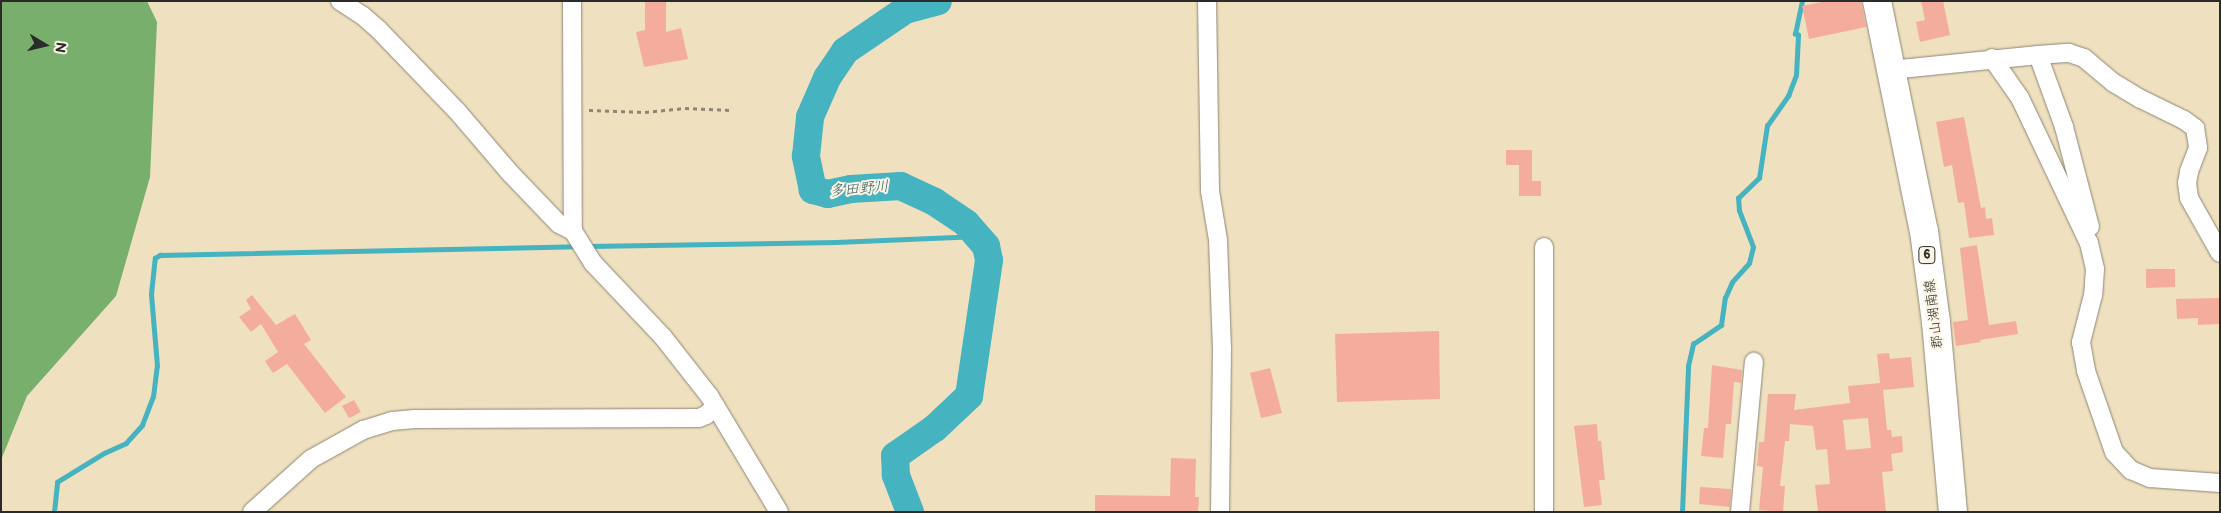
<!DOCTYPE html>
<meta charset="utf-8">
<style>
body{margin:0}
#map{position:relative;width:2221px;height:513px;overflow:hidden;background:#efe0bf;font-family:"Balsamiq Sans","Klee One",sans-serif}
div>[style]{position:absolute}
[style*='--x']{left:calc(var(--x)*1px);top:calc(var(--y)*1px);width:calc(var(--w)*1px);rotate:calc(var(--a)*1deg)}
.forest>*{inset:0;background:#78af6c}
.stream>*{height:4.5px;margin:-2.25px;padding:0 2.25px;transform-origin:2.25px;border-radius:2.25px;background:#45b3c0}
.river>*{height:28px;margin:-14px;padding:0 14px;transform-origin:14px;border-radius:14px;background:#45b3c0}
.building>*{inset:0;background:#f4ad9d}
.path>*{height:2.5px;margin-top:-1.25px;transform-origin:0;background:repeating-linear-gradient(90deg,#8d8675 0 4px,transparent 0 8px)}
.roads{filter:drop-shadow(0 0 1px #8d8675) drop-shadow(0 0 1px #8d8675)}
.minor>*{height:18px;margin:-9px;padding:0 9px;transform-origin:9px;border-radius:9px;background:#fff}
.primary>*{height:28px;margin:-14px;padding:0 14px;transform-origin:14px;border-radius:14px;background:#fff}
span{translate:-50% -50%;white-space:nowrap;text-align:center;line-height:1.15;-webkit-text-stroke:4px #fcf5e5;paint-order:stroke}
.shield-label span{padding:1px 4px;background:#fcf5e5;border:1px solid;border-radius:4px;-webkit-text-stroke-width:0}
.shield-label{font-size:12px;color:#2b2b2b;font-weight:700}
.street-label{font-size:14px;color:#2b2b2b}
.water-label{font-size:15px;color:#345b5f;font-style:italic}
.frame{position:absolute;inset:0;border:2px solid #2b2b2b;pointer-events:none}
.north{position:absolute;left:20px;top:20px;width:50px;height:50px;-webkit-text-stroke:4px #fcf5e5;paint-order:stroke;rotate:99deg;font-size:14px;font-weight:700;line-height:20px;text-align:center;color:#2b2b2b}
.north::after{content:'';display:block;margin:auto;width:18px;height:22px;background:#2b2b2b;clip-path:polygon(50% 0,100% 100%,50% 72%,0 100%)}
</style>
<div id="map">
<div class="forest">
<i style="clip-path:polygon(1px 1px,147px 1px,157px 22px,150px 177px,116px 296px,27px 396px,1px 460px)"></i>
</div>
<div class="stream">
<i style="--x:588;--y:246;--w:248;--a:-0.9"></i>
<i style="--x:836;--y:242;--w:143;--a:-2.4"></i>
<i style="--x:54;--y:512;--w:30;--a:-84"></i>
<i style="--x:57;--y:482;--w:55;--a:-31.7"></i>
<i style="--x:104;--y:453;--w:24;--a:-24"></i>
<i style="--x:126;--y:443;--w:24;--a:-48"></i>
<i style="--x:142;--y:425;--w:30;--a:-69"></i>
<i style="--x:153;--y:397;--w:31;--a:-83"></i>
<i style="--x:157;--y:366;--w:72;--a:-94.8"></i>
<i style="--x:151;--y:294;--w:36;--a:-84"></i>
<i style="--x:155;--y:258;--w:6;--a:-31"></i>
<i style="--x:160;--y:255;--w:418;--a:-1.2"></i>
<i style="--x:1682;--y:512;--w:146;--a:-87.6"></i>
<i style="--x:1688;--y:366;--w:23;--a:-77"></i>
<i style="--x:1693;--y:344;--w:34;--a:-34"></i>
<i style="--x:1721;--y:325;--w:27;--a:-82"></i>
<i style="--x:1725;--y:298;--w:17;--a:-66"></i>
<i style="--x:1732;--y:282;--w:25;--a:-48"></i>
<i style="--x:1749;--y:263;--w:16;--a:-76"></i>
<i style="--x:1753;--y:247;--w:39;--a:-111"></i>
<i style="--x:1739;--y:211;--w:13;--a:-94"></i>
<i style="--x:1738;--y:198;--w:29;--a:-44"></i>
<i style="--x:1759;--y:178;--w:53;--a:-81.3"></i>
<i style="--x:1767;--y:126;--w:37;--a:-55"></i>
<i style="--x:1788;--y:96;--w:22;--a:-69"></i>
<i style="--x:1796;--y:75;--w:40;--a:-87.1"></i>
<i style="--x:1798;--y:35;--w:3;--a:-162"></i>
<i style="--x:1795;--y:34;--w:34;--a:-78"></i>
</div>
<div class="river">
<i style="--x:910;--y:512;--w:40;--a:-111"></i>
<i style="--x:896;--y:475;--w:19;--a:-93"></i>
<i style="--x:895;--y:456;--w:49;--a:-35"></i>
<i style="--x:935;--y:428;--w:47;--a:-43.3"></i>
<i style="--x:969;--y:396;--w:137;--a:-81.6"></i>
<i style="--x:989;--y:260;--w:14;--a:-102"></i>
<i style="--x:986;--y:246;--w:30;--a:-131"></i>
<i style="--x:966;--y:223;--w:37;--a:-146"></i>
<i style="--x:935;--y:202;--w:38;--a:-155"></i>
<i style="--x:901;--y:186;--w:50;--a:176.6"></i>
<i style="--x:851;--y:189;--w:24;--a:168"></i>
<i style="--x:828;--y:194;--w:16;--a:-165"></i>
<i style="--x:813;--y:190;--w:35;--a:-102"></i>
<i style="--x:806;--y:156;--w:39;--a:-84"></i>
<i style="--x:810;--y:117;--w:43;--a:-66.4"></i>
<i style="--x:827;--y:78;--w:32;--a:-56"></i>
<i style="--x:845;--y:51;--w:73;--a:-34.3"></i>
<i style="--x:905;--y:10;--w:34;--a:-15"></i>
</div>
<div class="building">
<i style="clip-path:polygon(645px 1px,666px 1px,666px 32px,681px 28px,688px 59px,644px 67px,636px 32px,645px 30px)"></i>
<i style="clip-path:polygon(1827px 1px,1861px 1px,1866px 27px,1809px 39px,1802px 6px)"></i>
<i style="clip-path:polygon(1921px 1px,1943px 1px,1950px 35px,1920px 42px,1916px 22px,1925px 20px)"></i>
<i style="clip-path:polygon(1964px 117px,1981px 208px,1985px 207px,1986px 219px,1992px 218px,1994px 235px,1969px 238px,1964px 202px,1958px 203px,1952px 165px,1944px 167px,1936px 122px)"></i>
<i style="clip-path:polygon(1506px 150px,1532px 150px,1532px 181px,1541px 181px,1541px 196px,1519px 196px,1519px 165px,1506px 165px)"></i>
<i style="clip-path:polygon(1977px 245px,1989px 325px,2016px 321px,2018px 334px,1980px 340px,1981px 342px,1956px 346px,1953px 322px,1968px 320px,1960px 248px)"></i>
<i style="clip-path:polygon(2146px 269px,2175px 269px,2175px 287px,2146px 288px)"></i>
<i style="clip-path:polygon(252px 295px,276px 325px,295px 314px,311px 340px,304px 344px,346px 397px,325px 413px,287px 364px,273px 373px,265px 361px,278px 352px,261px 324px,251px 332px,239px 317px,251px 309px,246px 300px)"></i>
<i style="clip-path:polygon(2220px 298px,2220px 324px,2198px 325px,2198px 318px,2177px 319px,2176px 299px)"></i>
<i style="clip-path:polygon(1439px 331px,1440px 399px,1337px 402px,1335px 334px)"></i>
<i style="clip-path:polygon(evenodd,1889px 353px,1890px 359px,1911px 357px,1914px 387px,1883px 390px,1887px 430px,1891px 430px,1892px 437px,1902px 436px,1903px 452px,1891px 454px,1893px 471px,1882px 472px,1886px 512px,1818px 512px,1815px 485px,1830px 484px,1827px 449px,1816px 450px,1813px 426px,1790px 424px,1789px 441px,1785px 441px,1780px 486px,1785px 486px,1783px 512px,1759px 510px,1763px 467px,1757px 466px,1759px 442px,1764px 442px,1768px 394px,1796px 394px,1794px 410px,1850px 403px,1848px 386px,1880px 383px,1877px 354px,1889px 353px,1868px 418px,1871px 448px,1846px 450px,1843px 420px,1868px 418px)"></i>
<i style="clip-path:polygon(1712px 365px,1742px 370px,1741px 383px,1734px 382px,1731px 424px,1726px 424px,1723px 458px,1701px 456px,1704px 428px,1708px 428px)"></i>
<i style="clip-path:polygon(1270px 368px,1282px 413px,1261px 418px,1250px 373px)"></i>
<i style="clip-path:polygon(354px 400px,361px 412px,349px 418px,342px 406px)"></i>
<i style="clip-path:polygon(1597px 424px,1598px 441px,1601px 441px,1605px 480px,1599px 480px,1602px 505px,1584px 507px,1574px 426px)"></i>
<i style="clip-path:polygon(1171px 458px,1196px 459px,1195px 497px,1199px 497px,1198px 512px,1095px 512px,1095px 495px,1170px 496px)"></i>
<i style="clip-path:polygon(1700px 487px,1731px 489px,1730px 507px,1699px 504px)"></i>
</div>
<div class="path">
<i style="--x:589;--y:110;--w:56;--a:2"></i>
<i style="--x:645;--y:112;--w:40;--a:-5.7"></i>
<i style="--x:685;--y:108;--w:46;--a:2.5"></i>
</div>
<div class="roads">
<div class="minor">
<i style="--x:340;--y:1;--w:27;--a:33"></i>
<i style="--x:363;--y:16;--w:21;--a:41"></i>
<i style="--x:379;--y:30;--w:112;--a:46.1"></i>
<i style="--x:457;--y:111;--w:83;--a:49.4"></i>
<i style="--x:511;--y:174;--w:69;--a:46.2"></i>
<i style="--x:559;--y:224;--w:16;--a:27"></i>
<i style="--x:572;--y:1;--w:230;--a:89.8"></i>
<i style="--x:573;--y:231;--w:38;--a:58"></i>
<i style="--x:593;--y:263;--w:102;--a:46.6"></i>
<i style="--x:663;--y:337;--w:76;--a:51.9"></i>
<i style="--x:710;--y:397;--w:134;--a:59"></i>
<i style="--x:1207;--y:1;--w:190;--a:89.1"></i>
<i style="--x:1210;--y:191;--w:50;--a:80.7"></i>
<i style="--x:1218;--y:240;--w:109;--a:87.9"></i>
<i style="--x:1222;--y:349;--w:163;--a:90.7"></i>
<i style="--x:2038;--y:55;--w:77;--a:70.1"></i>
<i style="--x:2064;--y:127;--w:103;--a:75.4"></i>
<i style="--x:1992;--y:58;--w:49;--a:55"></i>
<i style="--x:2020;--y:98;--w:161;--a:64.6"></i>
<i style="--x:2089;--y:243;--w:27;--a:77"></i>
<i style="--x:2095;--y:269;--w:26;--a:94"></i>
<i style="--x:2093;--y:295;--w:49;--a:104.3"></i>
<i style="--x:2081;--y:342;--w:29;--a:80"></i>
<i style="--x:2086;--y:371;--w:86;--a:70.9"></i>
<i style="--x:2114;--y:452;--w:25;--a:47"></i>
<i style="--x:2131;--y:470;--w:21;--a:23"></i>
<i style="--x:2150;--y:478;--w:70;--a:4.1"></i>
<i style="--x:1891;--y:70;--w:148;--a:-5.8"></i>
<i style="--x:2038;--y:55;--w:31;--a:-4"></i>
<i style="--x:2069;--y:53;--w:16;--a:18"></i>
<i style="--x:2084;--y:58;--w:39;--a:40"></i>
<i style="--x:2114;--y:83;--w:31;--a:31"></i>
<i style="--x:2141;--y:99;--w:48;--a:26"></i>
<i style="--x:2184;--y:120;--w:14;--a:36"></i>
<i style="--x:2195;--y:128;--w:20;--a:81"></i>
<i style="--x:2198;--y:148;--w:26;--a:111"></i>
<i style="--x:2189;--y:172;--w:11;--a:100"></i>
<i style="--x:2187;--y:183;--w:15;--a:82"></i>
<i style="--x:2189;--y:198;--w:63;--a:60.6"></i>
<i style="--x:1544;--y:247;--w:265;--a:90"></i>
<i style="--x:252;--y:512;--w:79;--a:-41.9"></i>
<i style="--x:311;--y:459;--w:60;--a:-29.1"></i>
<i style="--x:363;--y:430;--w:30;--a:-17"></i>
<i style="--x:392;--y:421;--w:23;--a:-5"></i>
<i style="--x:415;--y:419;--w:284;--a:-0.2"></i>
<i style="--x:699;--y:418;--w:8;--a:-23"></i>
<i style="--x:706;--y:415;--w:13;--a:-42"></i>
<i style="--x:1740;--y:512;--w:151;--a:-84.7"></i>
</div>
<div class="primary">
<i style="--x:1877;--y:1;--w:235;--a:78.5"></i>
<i style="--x:1924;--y:231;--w:92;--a:82.5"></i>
<i style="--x:1936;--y:322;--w:191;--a:84.9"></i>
</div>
</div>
<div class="shield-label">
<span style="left:1927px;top:255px">6</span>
</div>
<div class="street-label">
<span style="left:1934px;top:314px;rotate:-97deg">郡山湖南線</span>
</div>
<div class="water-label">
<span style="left:859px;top:189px;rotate:-5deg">多田野川</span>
</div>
<div class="frame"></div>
<div class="north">N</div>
</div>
